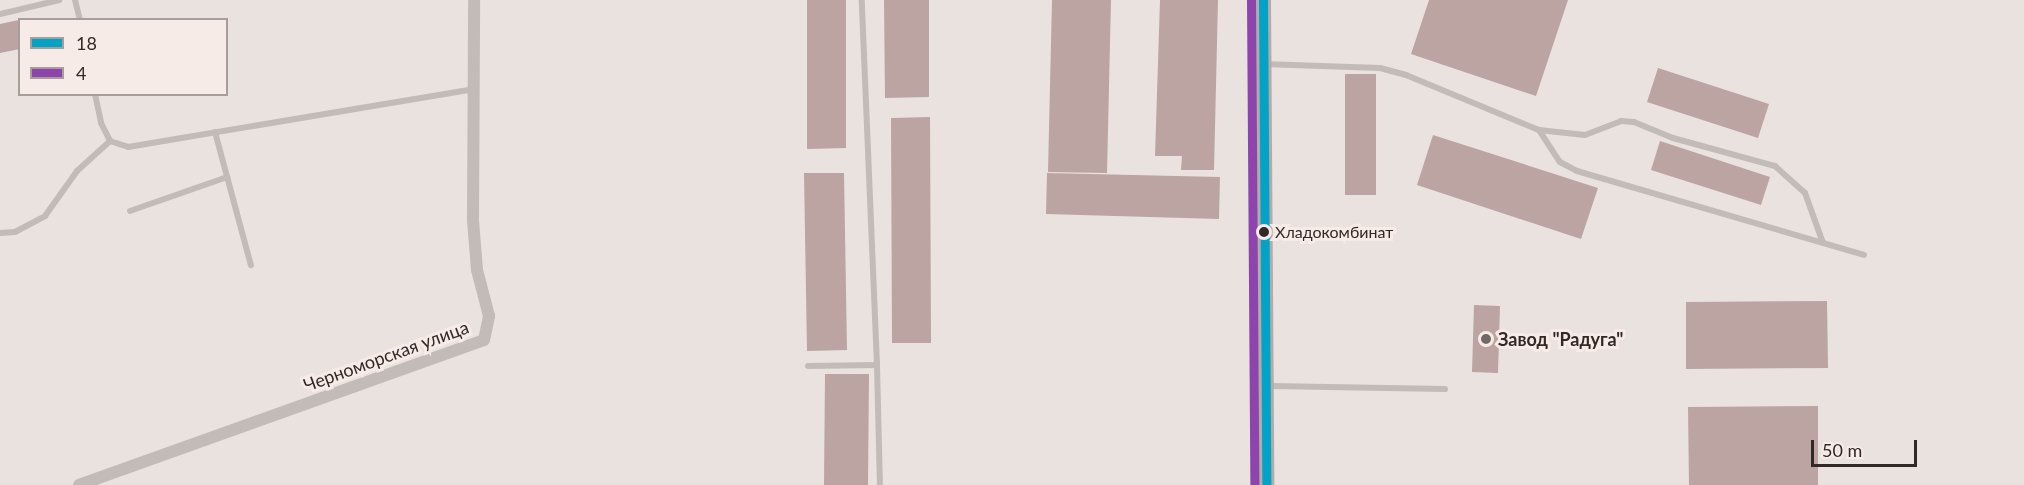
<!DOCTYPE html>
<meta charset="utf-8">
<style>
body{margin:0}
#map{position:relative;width:2024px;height:485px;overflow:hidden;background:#eae2df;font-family:Lato,sans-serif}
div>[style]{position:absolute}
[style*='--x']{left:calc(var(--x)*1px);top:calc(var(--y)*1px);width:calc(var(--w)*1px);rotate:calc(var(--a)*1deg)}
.building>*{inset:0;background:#bca4a2}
.lane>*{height:6px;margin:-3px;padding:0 3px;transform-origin:3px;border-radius:3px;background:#c3bbb8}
.street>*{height:12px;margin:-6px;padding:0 6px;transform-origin:6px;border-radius:6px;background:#c3bbb8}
.secondary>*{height:16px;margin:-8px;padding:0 8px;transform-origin:8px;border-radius:8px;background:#b4aba9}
.bus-1>*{height:9px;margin:-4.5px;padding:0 4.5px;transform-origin:4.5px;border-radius:4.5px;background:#02a3c6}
.bus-2>*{height:9px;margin:-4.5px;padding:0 4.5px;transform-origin:4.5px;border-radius:4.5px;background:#8e44ad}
.dots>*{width:16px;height:16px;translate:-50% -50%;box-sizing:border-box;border:3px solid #f6ebe6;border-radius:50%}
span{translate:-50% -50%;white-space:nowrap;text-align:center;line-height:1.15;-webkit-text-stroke:6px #f6ebe6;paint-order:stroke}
.bus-label{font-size:16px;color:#322827}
.left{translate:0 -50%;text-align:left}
.poi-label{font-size:18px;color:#322827;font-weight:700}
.street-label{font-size:18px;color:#322827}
.legend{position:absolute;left:18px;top:18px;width:210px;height:78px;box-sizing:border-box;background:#f6ebe6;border:2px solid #a89d9a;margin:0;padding:8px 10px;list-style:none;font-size:18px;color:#322827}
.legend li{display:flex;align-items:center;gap:12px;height:30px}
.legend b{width:30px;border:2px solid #a89d9a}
.scale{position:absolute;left:1811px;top:440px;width:106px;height:27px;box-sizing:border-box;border:3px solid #322827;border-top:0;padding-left:8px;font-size:18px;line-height:21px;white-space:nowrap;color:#322827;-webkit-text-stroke:4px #f6ebe6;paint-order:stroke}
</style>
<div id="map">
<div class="building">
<i style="clip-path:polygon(807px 0,846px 0,846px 148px,807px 149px)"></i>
<i style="clip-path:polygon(884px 0,929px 0,929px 97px,885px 98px)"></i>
<i style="clip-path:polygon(1052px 0,1111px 0,1107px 173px,1048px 172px)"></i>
<i style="clip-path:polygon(1160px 0,1218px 0,1214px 170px,1181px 170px,1182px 156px,1155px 156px)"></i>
<i style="clip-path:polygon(1429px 0,1568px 0,1536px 96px,1411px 54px)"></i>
<i style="clip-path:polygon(19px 20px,20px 49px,0 53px,0 24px)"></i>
<i style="clip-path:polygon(1658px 68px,1769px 104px,1758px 138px,1647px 102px)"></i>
<i style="clip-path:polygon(1345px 74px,1376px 74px,1376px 195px,1345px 195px)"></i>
<i style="clip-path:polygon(930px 117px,931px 343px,892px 343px,891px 118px)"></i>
<i style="clip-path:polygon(1433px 135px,1598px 188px,1581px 239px,1417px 185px)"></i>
<i style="clip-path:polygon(1660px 141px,1770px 177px,1761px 205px,1651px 170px)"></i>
<i style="clip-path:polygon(804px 173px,844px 173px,847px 350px,807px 351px)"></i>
<i style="clip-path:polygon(1047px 173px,1220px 177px,1219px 219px,1046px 214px)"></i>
<i style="clip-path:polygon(1827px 301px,1828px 368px,1686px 369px,1686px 302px)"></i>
<i style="clip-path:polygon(1474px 305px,1500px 306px,1498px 373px,1472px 372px)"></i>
<i style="clip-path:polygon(825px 374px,869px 374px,868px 485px,824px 485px)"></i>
<i style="clip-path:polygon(1818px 406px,1818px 485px,1689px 485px,1688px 407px)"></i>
</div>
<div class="lane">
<i style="--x:75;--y:0;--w:21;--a:76"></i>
<i style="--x:0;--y:14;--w:61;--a:-13.3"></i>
<i style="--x:1263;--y:64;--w:117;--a:2"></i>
<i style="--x:1380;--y:68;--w:27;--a:15"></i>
<i style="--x:1406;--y:75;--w:144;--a:22.5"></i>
<i style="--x:1539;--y:130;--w:38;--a:57"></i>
<i style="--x:1560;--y:162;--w:19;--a:28"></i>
<i style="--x:1577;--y:171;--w:299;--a:16.3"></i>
<i style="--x:95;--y:94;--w:30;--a:78"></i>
<i style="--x:101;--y:123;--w:20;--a:63"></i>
<i style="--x:110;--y:141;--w:19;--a:18"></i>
<i style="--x:128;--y:147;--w:350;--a:-9.5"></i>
<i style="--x:1539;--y:130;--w:46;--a:6.2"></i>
<i style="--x:1585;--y:135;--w:39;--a:-21"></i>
<i style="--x:1621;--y:121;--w:13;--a:4"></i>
<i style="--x:1634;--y:122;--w:42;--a:22.3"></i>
<i style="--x:1673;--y:138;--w:106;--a:15.4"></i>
<i style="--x:1775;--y:166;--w:40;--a:42"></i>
<i style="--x:1805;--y:193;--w:53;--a:70.2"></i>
<i style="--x:215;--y:132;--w:138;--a:74.9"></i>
<i style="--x:130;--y:211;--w:103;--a:-19.3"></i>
<i style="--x:0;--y:233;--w:15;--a:-4"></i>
<i style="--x:15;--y:232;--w:34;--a:-28"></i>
<i style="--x:45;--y:216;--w:55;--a:-54.6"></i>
<i style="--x:77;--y:171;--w:45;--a:-42.3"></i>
<i style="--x:877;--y:365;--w:120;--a:88.6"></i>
<i style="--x:808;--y:366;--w:69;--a:-0.8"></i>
<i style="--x:877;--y:365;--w:365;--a:-92.4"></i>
<i style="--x:1266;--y:386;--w:179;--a:1"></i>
</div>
<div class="street">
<i style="--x:79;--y:485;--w:430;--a:-19.7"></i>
<i style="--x:484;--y:340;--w:25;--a:-78"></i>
<i style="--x:489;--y:316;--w:48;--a:-104.6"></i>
<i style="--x:477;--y:270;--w:50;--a:-94.6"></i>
<i style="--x:473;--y:220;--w:220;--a:-89.7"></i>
</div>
<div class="secondary">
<i style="--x:1263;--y:0;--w:485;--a:89.6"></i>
</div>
<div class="bus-1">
<i style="--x:1263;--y:0;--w:485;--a:89.6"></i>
</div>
<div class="bus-2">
<i style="--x:1251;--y:0;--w:485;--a:89.6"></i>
</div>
<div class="dots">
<i style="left:1264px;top:232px;background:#322827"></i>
<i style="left:1486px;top:339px;background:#726967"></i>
</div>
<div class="bus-label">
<span class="left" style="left:1275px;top:232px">Хладокомбинат</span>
</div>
<div class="poi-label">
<span class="left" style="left:1498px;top:339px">Завод "Радуга"</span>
</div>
<div class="street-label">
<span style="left:386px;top:356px;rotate:-20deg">Черноморская улица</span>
</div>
<ul class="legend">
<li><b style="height:8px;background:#02a3c6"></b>18</li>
<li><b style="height:8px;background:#8e44ad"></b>4</li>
</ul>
<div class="scale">50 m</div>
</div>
